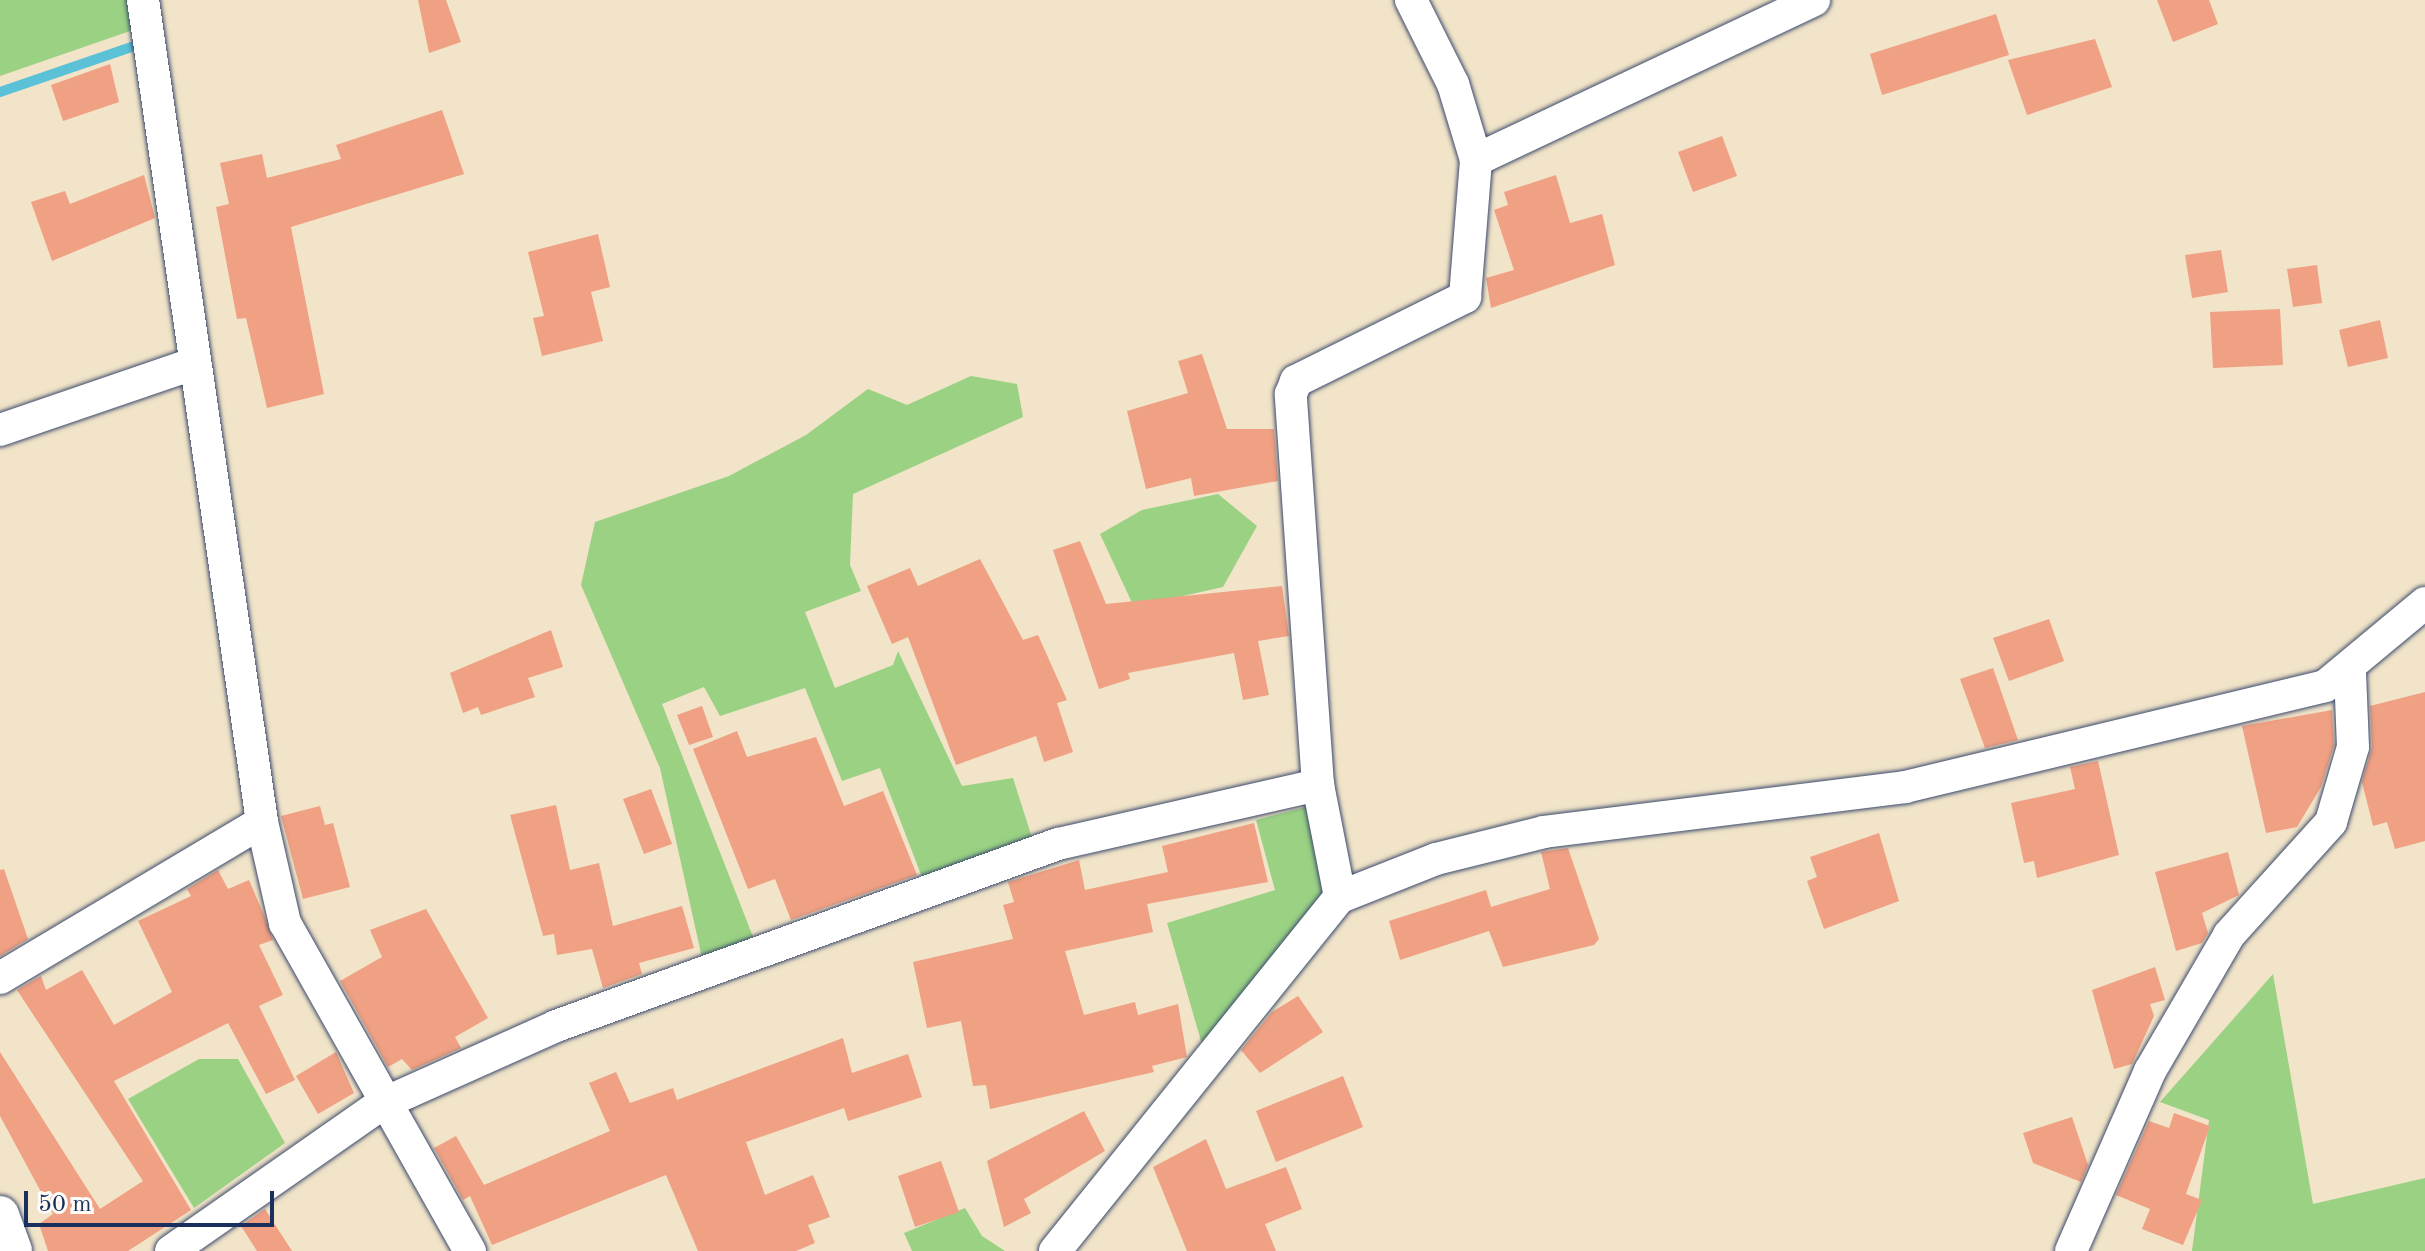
<!DOCTYPE html>
<style>
body{margin:0}
#map{position:relative;width:2425px;height:1251px;overflow:hidden;background:#f1e4c8;font-family:"Old Standard TT",serif}
div>[style]{position:absolute}
[style*='--x']{left:calc(var(--x)*1px);top:calc(var(--y)*1px);width:calc(var(--w)*1px);rotate:calc(var(--a)*1deg)}
.green>*{inset:0;background:#9ad183}
.stream>*{height:10px;margin:-5px;padding:0 5px;transform-origin:5px;border-radius:5px;background:#5ac1d7}
.building>*{inset:0;background:#f0a083}
.roads{filter:drop-shadow(0 0 2px #3b4a6e) drop-shadow(0 0 2px #3b4a6e)}
.minor>*{height:32px;margin:-16px;padding:0 16px;transform-origin:16px;border-radius:16px;background:#fff}
.tertiary>*{height:38px;margin:-19px;padding:0 19px;transform-origin:19px;border-radius:19px;background:#fff}
span{translate:-50% -50%;white-space:nowrap;text-align:center;line-height:1.15;-webkit-text-stroke:6px #fdfcf7;paint-order:stroke}
.scale{position:absolute;left:24px;top:1191px;width:250px;height:36px;box-sizing:border-box;border:4px solid #1b2f5e;border-top:0;padding-left:10px;font-size:24px;line-height:28px;white-space:nowrap;color:#1b2f5e;-webkit-text-stroke:6px #fdfcf7;paint-order:stroke}
</style>
<div id="map">
<div class="green">
<i style="clip-path:polygon(0 0,129px 0,133px 30px,0 76px)"></i>
<i style="clip-path:polygon(971px 376px,1017px 384px,1023px 417px,853px 494px,850px 565px,861px 591px,805px 612px,835px 688px,893px 665px,898px 651px,962px 786px,1013px 778px,1033px 841px,925px 885px,880px 768px,842px 781px,805px 688px,720px 716px,704px 687px,662px 704px,757px 947px,704px 967px,660px 768px,581px 585px,595px 522px,729px 476px,806px 435px,868px 389px,907px 405px)"></i>
<i style="clip-path:polygon(1218px 494px,1257px 526px,1223px 587px,1134px 607px,1100px 534px,1142px 510px)"></i>
<i style="clip-path:polygon(1306px 807px,1325px 903px,1203px 1048px,1167px 923px,1275px 890px,1256px 820px)"></i>
<i style="clip-path:polygon(2273px 974px,2313px 1204px,2425px 1178px,2425px 1251px,2192px 1251px,2209px 1120px,2160px 1102px)"></i>
<i style="clip-path:polygon(199px 1059px,238px 1059px,285px 1143px,194px 1208px,128px 1099px)"></i>
<i style="clip-path:polygon(965px 1208px,982px 1236px,1005px 1251px,912px 1251px,904px 1233px)"></i>
</div>
<div class="stream">
<i style="--x:0;--y:92;--w:142;--a:-18.9"></i>
</div>
<div class="building">
<i style="clip-path:polygon(418px 0,446px 0,461px 42px,429px 53px)"></i>
<i style="clip-path:polygon(2157px 0,2209px 0,2218px 24px,2173px 42px)"></i>
<i style="clip-path:polygon(1996px 14px,2009px 55px,1882px 95px,1870px 54px)"></i>
<i style="clip-path:polygon(2095px 39px,2112px 87px,2027px 115px,2008px 60px)"></i>
<i style="clip-path:polygon(110px 64px,119px 102px,63px 121px,51px 85px)"></i>
<i style="clip-path:polygon(442px 110px,464px 174px,291px 227px,324px 394px,267px 408px,246px 318px,237px 319px,216px 207px,229px 204px,220px 163px,262px 154px,267px 178px,341px 159px,336px 145px)"></i>
<i style="clip-path:polygon(1722px 136px,1737px 176px,1693px 192px,1678px 152px)"></i>
<i style="clip-path:polygon(144px 175px,155px 218px,52px 261px,31px 202px,65px 191px,70px 204px)"></i>
<i style="clip-path:polygon(1556px 175px,1570px 223px,1602px 214px,1615px 265px,1491px 308px,1486px 278px,1514px 270px,1494px 210px,1508px 205px,1504px 192px)"></i>
<i style="clip-path:polygon(598px 234px,610px 287px,591px 292px,603px 341px,542px 356px,533px 318px,544px 316px,528px 252px)"></i>
<i style="clip-path:polygon(2221px 250px,2228px 292px,2192px 298px,2185px 255px)"></i>
<i style="clip-path:polygon(2317px 265px,2322px 303px,2293px 307px,2287px 269px)"></i>
<i style="clip-path:polygon(2280px 309px,2283px 365px,2213px 368px,2210px 312px)"></i>
<i style="clip-path:polygon(2380px 320px,2388px 358px,2348px 367px,2339px 330px)"></i>
<i style="clip-path:polygon(1202px 354px,1227px 429px,1274px 429px,1278px 481px,1194px 496px,1191px 478px,1146px 489px,1127px 411px,1188px 393px,1178px 361px)"></i>
<i style="clip-path:polygon(1080px 541px,1106px 604px,1282px 586px,1289px 636px,1258px 641px,1269px 695px,1243px 700px,1234px 653px,1128px 673px,1130px 679px,1099px 689px,1053px 550px)"></i>
<i style="clip-path:polygon(980px 559px,1023px 640px,1038px 635px,1067px 700px,1057px 703px,1073px 752px,1044px 762px,1036px 736px,956px 765px,908px 637px,892px 644px,867px 586px,910px 568px,918px 586px)"></i>
<i style="clip-path:polygon(2049px 619px,2064px 661px,2009px 681px,1993px 638px)"></i>
<i style="clip-path:polygon(551px 630px,563px 667px,528px 678px,535px 697px,481px 715px,478px 707px,463px 713px,450px 673px)"></i>
<i style="clip-path:polygon(1993px 668px,2018px 740px,1985px 748px,1960px 679px)"></i>
<i style="clip-path:polygon(2425px 692px,2425px 841px,2395px 849px,2387px 822px,2373px 826px,2362px 782px,2372px 747px,2370px 706px)"></i>
<i style="clip-path:polygon(702px 706px,713px 737px,689px 745px,677px 715px)"></i>
<i style="clip-path:polygon(2332px 710px,2334px 745px,2321px 787px,2297px 827px,2266px 833px,2242px 726px)"></i>
<i style="clip-path:polygon(737px 731px,747px 757px,816px 737px,844px 806px,883px 791px,917px 875px,791px 920px,775px 879px,748px 889px,693px 749px)"></i>
<i style="clip-path:polygon(2098px 761px,2119px 855px,2037px 878px,2034px 861px,2024px 863px,2011px 803px,2075px 789px,2070px 767px)"></i>
<i style="clip-path:polygon(651px 789px,672px 844px,644px 854px,623px 799px)"></i>
<i style="clip-path:polygon(556px 805px,570px 870px,599px 863px,613px 926px,682px 906px,694px 948px,639px 963px,642px 974px,603px 988px,592px 949px,557px 955px,554px 934px,543px 936px,510px 815px)"></i>
<i style="clip-path:polygon(320px 806px,325px 825px,333px 823px,350px 887px,303px 899px,281px 816px)"></i>
<i style="clip-path:polygon(1254px 823px,1268px 882px,1147px 904px,1153px 932px,1065px 951px,1084px 1015px,1135px 1002px,1138px 1015px,1178px 1004px,1187px 1057px,1152px 1066px,1154px 1072px,990px 1109px,986px 1085px,973px 1086px,961px 1021px,927px 1028px,913px 962px,1013px 939px,1003px 905px,1014px 902px,1008px 882px,1079px 860px,1085px 890px,1168px 872px,1162px 846px)"></i>
<i style="clip-path:polygon(1879px 833px,1899px 901px,1824px 929px,1807px 881px,1817px 877px,1810px 857px)"></i>
<i style="clip-path:polygon(1568px 848px,1599px 939px,1594px 945px,1503px 967px,1489px 931px,1400px 960px,1389px 921px,1486px 890px,1491px 907px,1550px 889px,1541px 852px)"></i>
<i style="clip-path:polygon(2228px 852px,2239px 895px,2202px 913px,2208px 933px,2202px 943px,2176px 951px,2155px 872px)"></i>
<i style="clip-path:polygon(4px 869px,28px 939px,0 956px,0 870px)"></i>
<i style="clip-path:polygon(218px 870px,228px 889px,249px 880px,264px 915px,273px 940px,259px 945px,283px 995px,259px 1006px,295px 1080px,266px 1094px,228px 1023px,114px 1081px,191px 1210px,128px 1251px,48px 1251px,39px 1224px,53px 1214px,0 1116px,0 1052px,100px 1209px,143px 1181px,17px 990px,41px 976px,46px 990px,82px 970px,114px 1025px,172px 992px,138px 921px,191px 896px,187px 889px)"></i>
<i style="clip-path:polygon(426px 909px,488px 1018px,455px 1037px,461px 1048px,412px 1070px,402px 1059px,388px 1067px,340px 981px,382px 957px,370px 930px)"></i>
<i style="clip-path:polygon(2155px 967px,2165px 1000px,2150px 1004px,2154px 1016px,2132px 1064px,2114px 1069px,2092px 990px)"></i>
<i style="clip-path:polygon(1298px 996px,1323px 1032px,1260px 1073px,1241px 1050px,1272px 1012px)"></i>
<i style="clip-path:polygon(843px 1038px,852px 1073px,908px 1054px,922px 1097px,848px 1121px,844px 1108px,746px 1142px,765px 1195px,813px 1175px,830px 1217px,808px 1225px,815px 1243px,796px 1251px,698px 1251px,666px 1175px,492px 1245px,470px 1196px,463px 1200px,434px 1148px,456px 1136px,484px 1185px,610px 1131px,589px 1083px,616px 1072px,630px 1103px,673px 1088px,677px 1100px)"></i>
<i style="clip-path:polygon(336px 1052px,354px 1093px,318px 1114px,296px 1076px)"></i>
<i style="clip-path:polygon(1343px 1076px,1363px 1127px,1276px 1162px,1256px 1111px)"></i>
<i style="clip-path:polygon(1084px 1111px,1105px 1151px,1024px 1199px,1031px 1213px,1004px 1227px,987px 1161px)"></i>
<i style="clip-path:polygon(2174px 1113px,2210px 1126px,2186px 1194px,2202px 1200px,2183px 1245px,2142px 1229px,2150px 1209px,2116px 1195px,2149px 1121px,2169px 1128px)"></i>
<i style="clip-path:polygon(2072px 1117px,2088px 1165px,2081px 1182px,2033px 1163px,2023px 1133px)"></i>
<i style="clip-path:polygon(1206px 1139px,1226px 1189px,1286px 1167px,1302px 1209px,1265px 1224px,1276px 1251px,1187px 1251px,1153px 1167px)"></i>
<i style="clip-path:polygon(941px 1161px,959px 1212px,915px 1227px,898px 1176px)"></i>
<i style="clip-path:polygon(265px 1209px,292px 1251px,257px 1251px,241px 1226px)"></i>
</div>
<div class="roads">
<div class="minor">
<i style="--x:143;--y:0;--w:831;--a:81.76"></i>
<i style="--x:262;--y:822;--w:104;--a:77.2"></i>
<i style="--x:285;--y:923;--w:377;--a:60.6"></i>
<i style="--x:1476;--y:160;--w:374;--a:-25.3"></i>
<i style="--x:0;--y:430;--w:204;--a:-18.9"></i>
<i style="--x:1340;--y:897;--w:114;--a:-101.1"></i>
<i style="--x:1318;--y:785;--w:392;--a:-94"></i>
<i style="--x:1291;--y:394;--w:14;--a:-69"></i>
<i style="--x:1296;--y:381;--w:189;--a:-26.4"></i>
<i style="--x:1465;--y:297;--w:137;--a:-85.4"></i>
<i style="--x:1476;--y:160;--w:79;--a:-106.8"></i>
<i style="--x:1453;--y:84;--w:94;--a:-116.6"></i>
<i style="--x:0;--y:978;--w:305;--a:-30.8"></i>
<i style="--x:171;--y:1251;--w:257;--a:-34.9"></i>
<i style="--x:382;--y:1104;--w:191;--a:-24.1"></i>
<i style="--x:556;--y:1026;--w:534;--a:-19.93"></i>
<i style="--x:1058;--y:844;--w:267;--a:-12.8"></i>
<i style="--x:1055;--y:1251;--w:454;--a:-51.2"></i>
<i style="--x:1340;--y:897;--w:103;--a:-21.6"></i>
<i style="--x:1436;--y:859;--w:111;--a:-14"></i>
<i style="--x:1544;--y:832;--w:364;--a:-7.1"></i>
<i style="--x:1905;--y:787;--w:432;--a:-13.5"></i>
<i style="--x:2325;--y:686;--w:130;--a:-39.7"></i>
<i style="--x:2071;--y:1251;--w:197;--a:-66.3"></i>
<i style="--x:2150;--y:1071;--w:157;--a:-59.8"></i>
<i style="--x:2229;--y:935;--w:152;--a:-47.9"></i>
<i style="--x:2331;--y:822;--w:78;--a:-73.7"></i>
<i style="--x:2353;--y:747;--w:75;--a:-92.3"></i>
</div>
<div class="tertiary">
<i style="--x:0;--y:1215;--w:38;--a:70"></i>
</div>
</div>
<div class="scale">50 m</div>
</div>
